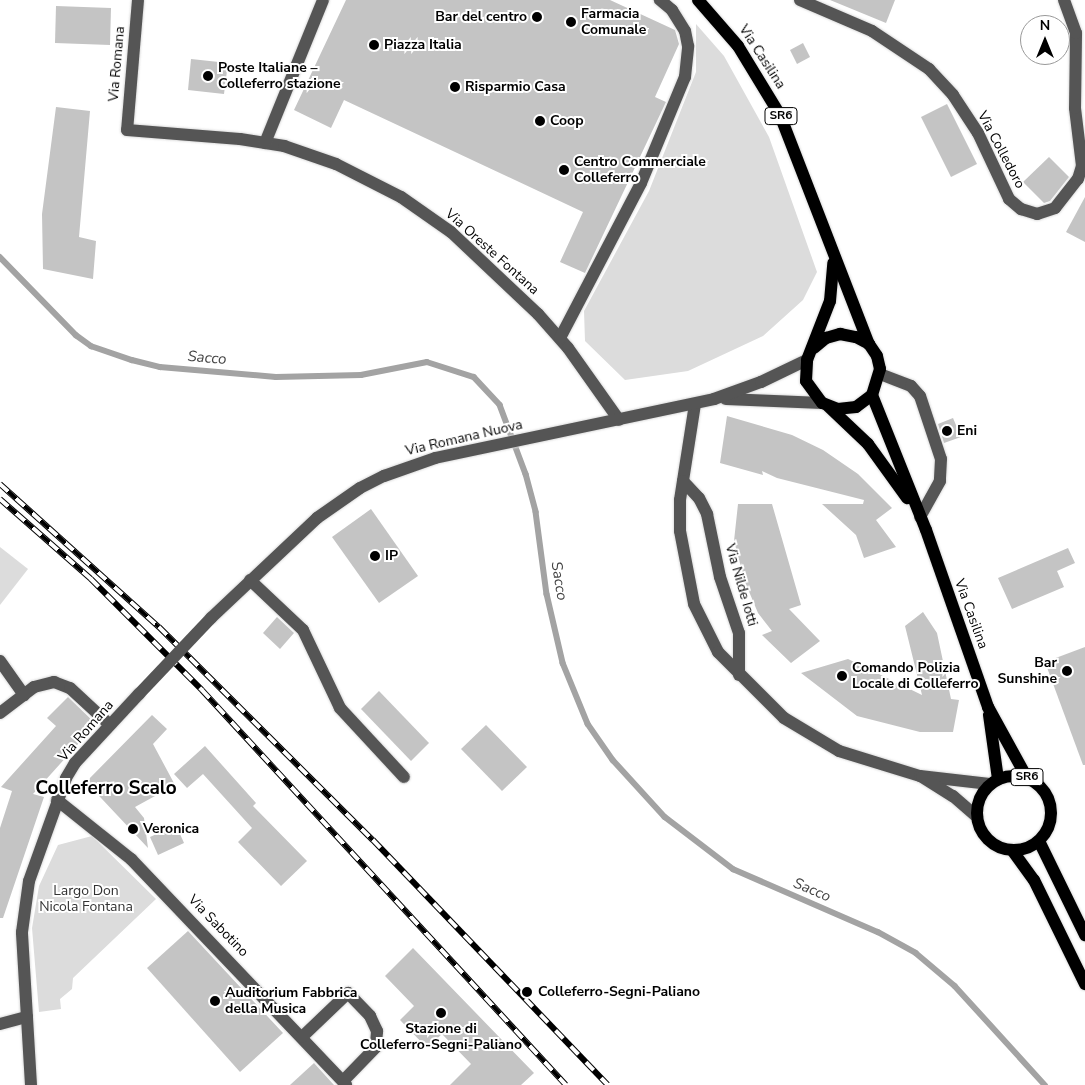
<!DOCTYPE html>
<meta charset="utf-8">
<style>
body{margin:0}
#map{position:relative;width:1085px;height:1085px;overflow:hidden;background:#fff;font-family:"Nunito Sans",sans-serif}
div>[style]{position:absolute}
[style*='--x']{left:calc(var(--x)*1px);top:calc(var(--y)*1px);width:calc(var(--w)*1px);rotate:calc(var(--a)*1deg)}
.green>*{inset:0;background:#dcdcdc}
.stream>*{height:5.5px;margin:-2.75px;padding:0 2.75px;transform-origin:2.75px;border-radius:2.75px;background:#a3a3a3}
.building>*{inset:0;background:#c4c4c4}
.roads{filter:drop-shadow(0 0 1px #dbdbdb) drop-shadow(0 0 1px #dbdbdb)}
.minor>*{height:12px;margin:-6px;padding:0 6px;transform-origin:6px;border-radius:6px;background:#555}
.major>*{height:12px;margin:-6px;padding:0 6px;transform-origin:6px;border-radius:6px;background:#000}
.major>.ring{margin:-6px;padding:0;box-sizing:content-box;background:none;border:12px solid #000;border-radius:50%}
.rail>*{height:5.5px;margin-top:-2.75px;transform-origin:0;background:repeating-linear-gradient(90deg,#fff 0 11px,#000 0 22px);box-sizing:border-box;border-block:1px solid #000}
.minor-bridge>*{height:12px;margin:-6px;padding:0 6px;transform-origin:6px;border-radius:6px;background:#555}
.dots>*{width:14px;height:14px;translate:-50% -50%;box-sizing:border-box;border:2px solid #fff;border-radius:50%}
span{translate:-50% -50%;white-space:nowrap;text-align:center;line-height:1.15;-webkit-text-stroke:4px #fff;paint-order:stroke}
.shield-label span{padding:1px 4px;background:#fff;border:1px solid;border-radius:4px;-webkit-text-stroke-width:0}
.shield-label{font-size:12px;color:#000;font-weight:700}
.poi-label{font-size:14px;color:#000;font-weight:700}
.left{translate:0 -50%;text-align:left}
.right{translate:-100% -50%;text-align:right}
.street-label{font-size:14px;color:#000}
.park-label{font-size:14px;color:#333}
.water-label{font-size:15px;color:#444;font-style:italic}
.district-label{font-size:19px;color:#000;font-weight:700}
.north{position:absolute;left:1020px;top:15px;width:50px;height:50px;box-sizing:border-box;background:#fff;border:1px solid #999;border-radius:50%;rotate:0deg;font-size:14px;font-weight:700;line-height:20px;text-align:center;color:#000}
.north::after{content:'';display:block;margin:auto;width:18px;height:22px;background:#000;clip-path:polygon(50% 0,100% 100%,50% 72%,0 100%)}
</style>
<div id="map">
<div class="green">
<i style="clip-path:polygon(696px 24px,724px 56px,769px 137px,817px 272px,803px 300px,763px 336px,688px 371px,625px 380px,585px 341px,584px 311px,649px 191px,696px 72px)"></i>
<i style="clip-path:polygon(0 547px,28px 569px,0 605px)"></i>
<i style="clip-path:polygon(92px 836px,156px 899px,73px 978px,72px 989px,60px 999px,61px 1009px,39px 1012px,32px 928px,39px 886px,58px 845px)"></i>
</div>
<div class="stream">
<i style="--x:0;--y:257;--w:109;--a:45.7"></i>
<i style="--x:76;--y:335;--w:19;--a:36"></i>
<i style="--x:91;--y:346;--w:43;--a:18.9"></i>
<i style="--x:132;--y:360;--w:29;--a:14"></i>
<i style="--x:160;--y:367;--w:116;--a:4.9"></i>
<i style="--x:276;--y:377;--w:85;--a:-1.3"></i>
<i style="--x:361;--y:375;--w:67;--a:-11.1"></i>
<i style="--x:427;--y:362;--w:49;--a:17.7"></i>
<i style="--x:474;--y:377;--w:38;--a:47"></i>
<i style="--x:500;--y:405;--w:74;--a:69.4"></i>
<i style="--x:526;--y:474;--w:39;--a:75"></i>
<i style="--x:536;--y:512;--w:83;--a:82.4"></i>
<i style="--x:547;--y:594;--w:71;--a:76.9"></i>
<i style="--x:563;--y:663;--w:66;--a:67.7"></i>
<i style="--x:588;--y:724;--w:44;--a:55.2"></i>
<i style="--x:613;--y:760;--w:77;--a:47.6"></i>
<i style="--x:665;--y:817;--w:86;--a:37.4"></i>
<i style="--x:733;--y:869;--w:158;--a:23.5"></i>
<i style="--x:878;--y:932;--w:43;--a:28.9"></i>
<i style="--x:916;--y:953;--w:51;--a:40.2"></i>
<i style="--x:955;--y:986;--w:134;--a:47.7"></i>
</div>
<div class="building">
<i style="clip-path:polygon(346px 0,610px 0,675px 30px,679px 44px,655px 97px,666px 102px,585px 273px,560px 262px,583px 212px,344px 100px,331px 128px,294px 110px)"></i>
<i style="clip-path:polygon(830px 0,895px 0,886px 23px)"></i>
<i style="clip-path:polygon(56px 6px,111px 8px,110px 45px,55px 43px)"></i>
<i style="clip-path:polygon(803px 43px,810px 57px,797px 64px,790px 50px)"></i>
<i style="clip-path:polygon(191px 59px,228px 63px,224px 94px,188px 90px)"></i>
<i style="clip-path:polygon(947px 104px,977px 164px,951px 177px,921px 117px)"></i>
<i style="clip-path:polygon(56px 107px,90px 111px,79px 237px,96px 241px,93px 279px,43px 269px,42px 214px)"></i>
<i style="clip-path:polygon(1049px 157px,1069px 177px,1050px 201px,1044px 203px,1023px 182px)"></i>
<i style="clip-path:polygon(1085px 197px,1085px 242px,1066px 232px)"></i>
<i style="clip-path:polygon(727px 416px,792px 435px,823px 450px,858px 474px,892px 508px,876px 520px,896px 547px,864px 558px,856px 535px,822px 504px,863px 504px,864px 500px,777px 478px,762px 471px,763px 475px,720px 463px)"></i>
<i style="clip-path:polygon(953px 418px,961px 437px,944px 443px,938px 424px)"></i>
<i style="clip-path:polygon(738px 504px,772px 504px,801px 605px,789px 609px,820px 641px,791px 663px,762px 635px,772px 631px,758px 613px,745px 582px,734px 541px)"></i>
<i style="clip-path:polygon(371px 509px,418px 576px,379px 603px,332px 537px)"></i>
<i style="clip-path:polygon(1068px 548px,1075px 563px,1057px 571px,1064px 587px,1012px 609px,998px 578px)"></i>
<i style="clip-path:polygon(923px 612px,937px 633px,951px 699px,959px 700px,953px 732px,920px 732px,857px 716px,801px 673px,848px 659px,922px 695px,905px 626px)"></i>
<i style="clip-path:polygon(277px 617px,294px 633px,280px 649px,263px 633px)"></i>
<i style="clip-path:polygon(1085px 647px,1085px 765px,1083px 765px,1045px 662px)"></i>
<i style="clip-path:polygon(379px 691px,429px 743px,411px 761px,361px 709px)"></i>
<i style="clip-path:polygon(68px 697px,96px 724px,33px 794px,44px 797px,3px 918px,0 918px,0 828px,12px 791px,1px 787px,56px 726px,47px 718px)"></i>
<i style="clip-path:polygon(152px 715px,167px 729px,153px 744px,175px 785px,135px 807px,144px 818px,148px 848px,86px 782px)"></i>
<i style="clip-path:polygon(486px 725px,527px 767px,502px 791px,461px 749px)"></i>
<i style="clip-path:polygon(205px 746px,256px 803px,253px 806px,307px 861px,281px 886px,238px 842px,252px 828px,203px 774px,187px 788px,174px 774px)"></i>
<i style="clip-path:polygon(176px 825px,184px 843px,158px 855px,150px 837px)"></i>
<i style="clip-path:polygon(188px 931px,283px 1033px,240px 1072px,147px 968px)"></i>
<i style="clip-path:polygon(413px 948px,534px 1073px,521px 1085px,450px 1085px,471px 1064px,442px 1034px,427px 1048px,400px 1020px,414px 1006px,385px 976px)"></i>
<i style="clip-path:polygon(314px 1063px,334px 1085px,290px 1085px)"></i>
</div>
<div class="roads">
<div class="minor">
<i style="--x:138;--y:0;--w:130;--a:94.8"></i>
<i style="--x:127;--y:130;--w:113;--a:4.6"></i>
<i style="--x:240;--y:139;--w:45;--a:9"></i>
<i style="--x:284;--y:146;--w:55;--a:19.1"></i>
<i style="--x:336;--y:164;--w:73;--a:26.9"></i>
<i style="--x:401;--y:197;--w:61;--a:35"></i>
<i style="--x:451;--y:232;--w:120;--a:43.3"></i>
<i style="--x:538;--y:314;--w:45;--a:48.6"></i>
<i style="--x:568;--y:348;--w:88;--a:54.7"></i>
<i style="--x:800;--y:0;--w:78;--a:23.3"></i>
<i style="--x:872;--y:31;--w:69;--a:33.7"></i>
<i style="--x:929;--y:69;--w:35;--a:47"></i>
<i style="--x:953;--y:95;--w:45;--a:56.7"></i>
<i style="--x:978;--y:133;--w:73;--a:64.8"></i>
<i style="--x:1009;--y:199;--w:16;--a:40"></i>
<i style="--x:1021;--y:209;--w:17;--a:17"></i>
<i style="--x:1037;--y:214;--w:19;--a:-18"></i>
<i style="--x:1055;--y:208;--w:37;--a:-52"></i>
<i style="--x:1078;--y:179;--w:14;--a:-73"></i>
<i style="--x:1082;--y:166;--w:58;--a:-96.9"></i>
<i style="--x:1075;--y:108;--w:75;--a:-89.2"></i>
<i style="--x:1076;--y:33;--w:35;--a:-110"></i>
<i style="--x:265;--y:143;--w:154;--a:-67.9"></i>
<i style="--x:560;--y:338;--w:175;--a:-62.4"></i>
<i style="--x:641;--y:183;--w:115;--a:-67.5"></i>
<i style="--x:685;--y:77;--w:31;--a:-84"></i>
<i style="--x:688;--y:46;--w:15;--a:-101"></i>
<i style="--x:685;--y:31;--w:25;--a:-122"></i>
<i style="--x:672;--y:10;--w:16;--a:-140"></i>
<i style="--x:880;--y:374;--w:33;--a:21"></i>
<i style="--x:911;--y:386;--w:13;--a:48"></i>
<i style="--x:920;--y:396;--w:66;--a:71.6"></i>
<i style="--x:941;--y:459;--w:22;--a:93"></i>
<i style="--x:940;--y:481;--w:41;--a:119.1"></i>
<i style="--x:726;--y:399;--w:96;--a:2.4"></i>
<i style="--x:695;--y:404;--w:97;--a:98.9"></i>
<i style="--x:680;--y:500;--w:31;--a:90"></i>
<i style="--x:680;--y:531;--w:74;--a:79.1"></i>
<i style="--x:694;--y:604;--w:54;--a:63.4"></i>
<i style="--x:718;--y:652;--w:93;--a:45"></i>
<i style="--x:784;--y:718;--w:64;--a:31"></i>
<i style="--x:839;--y:751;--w:85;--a:17.2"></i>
<i style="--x:920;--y:776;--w:70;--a:6.5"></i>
<i style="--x:683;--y:481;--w:23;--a:47"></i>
<i style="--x:699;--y:498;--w:18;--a:63"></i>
<i style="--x:707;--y:514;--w:64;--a:78.3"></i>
<i style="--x:720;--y:577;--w:59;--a:71.3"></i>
<i style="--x:739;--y:633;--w:42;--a:90"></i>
<i style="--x:250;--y:580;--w:73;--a:43.3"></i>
<i style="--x:303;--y:630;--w:86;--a:64.6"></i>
<i style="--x:340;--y:708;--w:94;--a:47.2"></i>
<i style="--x:211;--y:618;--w:146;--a:-43.3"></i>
<i style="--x:317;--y:518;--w:52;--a:-34.9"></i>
<i style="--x:360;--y:488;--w:27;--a:-27"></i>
<i style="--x:384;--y:476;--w:54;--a:-19.4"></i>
<i style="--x:435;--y:458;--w:285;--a:-11.9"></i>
<i style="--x:714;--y:399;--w:50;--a:-19.9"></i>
<i style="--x:761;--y:382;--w:51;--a:-25.6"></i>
<i style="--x:0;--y:661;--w:42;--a:54.8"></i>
<i style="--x:0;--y:713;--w:43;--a:-37.4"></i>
<i style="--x:34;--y:687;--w:21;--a:-14"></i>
<i style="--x:54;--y:682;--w:17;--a:21"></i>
<i style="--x:70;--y:688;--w:54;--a:42.8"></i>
<i style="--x:922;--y:777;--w:36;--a:32"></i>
<i style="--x:953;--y:796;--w:32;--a:41"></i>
<i style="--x:57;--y:800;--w:95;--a:38.6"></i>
<i style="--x:131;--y:859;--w:312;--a:46.4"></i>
<i style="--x:0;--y:1024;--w:28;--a:-15"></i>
<i style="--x:302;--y:1037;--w:64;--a:-43.7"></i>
<i style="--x:348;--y:993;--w:32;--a:46"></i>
<i style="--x:370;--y:1016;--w:17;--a:65"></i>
<i style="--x:377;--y:1031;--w:16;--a:94"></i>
<i style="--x:376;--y:1047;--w:47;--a:134.1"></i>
<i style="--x:31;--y:1085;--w:153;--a:-93.4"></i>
<i style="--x:22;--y:932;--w:51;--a:-82.2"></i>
<i style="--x:29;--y:881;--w:109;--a:-70.2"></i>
<i style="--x:66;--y:778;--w:17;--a:-59"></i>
<i style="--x:75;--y:763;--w:94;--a:-47.2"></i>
</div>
<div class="major">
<i style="--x:698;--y:0;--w:61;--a:49"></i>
<i style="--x:738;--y:46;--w:81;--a:58.7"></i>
<i style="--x:780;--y:115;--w:246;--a:68.8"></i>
<i style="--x:814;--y:348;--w:16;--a:-40"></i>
<i style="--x:826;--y:338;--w:15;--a:-16"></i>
<i style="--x:840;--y:334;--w:16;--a:11"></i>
<i style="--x:856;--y:337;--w:15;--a:28"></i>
<i style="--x:869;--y:344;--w:14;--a:56"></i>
<i style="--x:877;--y:356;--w:13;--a:77"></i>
<i style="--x:880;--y:369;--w:27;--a:107"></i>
<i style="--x:872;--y:395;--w:20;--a:143"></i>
<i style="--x:856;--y:407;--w:18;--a:174"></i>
<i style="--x:838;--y:409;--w:17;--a:-159"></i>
<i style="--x:822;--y:403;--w:27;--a:-126"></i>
<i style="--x:806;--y:381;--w:21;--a:-87"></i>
<i style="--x:807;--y:360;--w:63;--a:-68.7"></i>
<i style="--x:830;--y:301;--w:38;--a:-85"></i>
<i style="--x:872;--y:395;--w:145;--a:68.2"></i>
<i style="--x:926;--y:530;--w:188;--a:70.7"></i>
<i style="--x:988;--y:707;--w:81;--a:61.2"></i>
<i style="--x:829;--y:407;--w:54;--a:43.5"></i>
<i style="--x:868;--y:444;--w:67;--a:54.2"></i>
<i style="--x:989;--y:715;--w:65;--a:82"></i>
<i class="ring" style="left:977px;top:776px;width:62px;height:62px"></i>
<i style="--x:1039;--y:841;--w:105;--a:63.9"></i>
<i style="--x:1012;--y:850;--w:37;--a:54"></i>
<i style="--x:1034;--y:880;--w:116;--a:63.9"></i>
</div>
</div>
<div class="rail">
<i style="--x:0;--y:484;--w:214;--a:42"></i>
<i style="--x:159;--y:627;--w:302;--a:44.9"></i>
<i style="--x:373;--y:840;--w:339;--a:46.2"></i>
<i style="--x:0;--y:499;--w:121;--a:41.3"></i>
<i style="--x:91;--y:579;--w:157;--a:45"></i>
<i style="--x:202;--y:690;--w:537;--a:47.34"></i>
</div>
<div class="minor-bridge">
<i style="--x:139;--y:694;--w:105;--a:-46.5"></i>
</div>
<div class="dots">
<i style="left:537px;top:17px;background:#000"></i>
<i style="left:571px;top:22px;background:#000"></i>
<i style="left:374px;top:45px;background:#000"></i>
<i style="left:208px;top:76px;background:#000"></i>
<i style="left:455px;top:87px;background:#000"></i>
<i style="left:540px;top:121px;background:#000"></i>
<i style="left:564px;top:170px;background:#000"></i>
<i style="left:947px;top:431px;background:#000"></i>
<i style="left:375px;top:556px;background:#000"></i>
<i style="left:1067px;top:671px;background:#000"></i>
<i style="left:842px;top:676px;background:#000"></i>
<i style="left:133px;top:829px;background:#000"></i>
<i style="left:527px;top:992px;background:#000"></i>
<i style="left:215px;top:1001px;background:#000"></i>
<i style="left:441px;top:1013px;background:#000"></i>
</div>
<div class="shield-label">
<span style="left:781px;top:116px">SR6</span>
<span style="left:1027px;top:777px">SR6</span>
</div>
<div class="poi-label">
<span class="left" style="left:581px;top:22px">Farmacia<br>Comunale</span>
<span class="right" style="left:527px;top:17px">Bar del centro</span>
<span class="left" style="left:384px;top:45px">Piazza Italia</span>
<span class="left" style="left:218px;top:76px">Poste Italiane –<br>Colleferro stazione</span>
<span class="left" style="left:465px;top:87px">Risparmio Casa</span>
<span class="left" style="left:550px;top:121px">Coop</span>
<span class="left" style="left:574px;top:170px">Centro Commerciale<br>Colleferro</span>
<span class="left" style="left:957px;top:431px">Eni</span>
<span class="left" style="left:385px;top:556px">IP</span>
<span class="right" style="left:1057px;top:671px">Bar<br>Sunshine</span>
<span class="left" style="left:852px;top:676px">Comando Polizia<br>Locale di Colleferro</span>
<span class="left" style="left:143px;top:829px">Veronica</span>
<span class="left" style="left:538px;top:992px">Colleferro-Segni-Paliano</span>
<span class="left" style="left:225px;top:1001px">Auditorium Fabbrica<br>della Musica</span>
<span style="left:441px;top:1037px">Stazione di<br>Colleferro-Segni-Paliano</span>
</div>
<div class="street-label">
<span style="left:762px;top:57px;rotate:57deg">Via Casilina</span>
<span style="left:117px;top:64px;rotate:-85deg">Via Romana</span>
<span style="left:1001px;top:150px;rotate:62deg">Via Colledoro</span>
<span style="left:492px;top:252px;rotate:42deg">Via Oreste Fontana</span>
<span style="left:464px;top:438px;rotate:-13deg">Via Romana Nuova</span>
<span style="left:741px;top:585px;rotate:74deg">Via Nilde Iotti</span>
<span style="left:971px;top:614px;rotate:70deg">Via Casilina</span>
<span style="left:86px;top:731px;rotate:-49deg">Via Romana</span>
<span style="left:218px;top:926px;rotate:46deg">Via Sabotino</span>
</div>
<div class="park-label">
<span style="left:86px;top:899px">Largo Don<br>Nicola Fontana</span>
</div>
<div class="water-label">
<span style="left:207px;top:358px;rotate:5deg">Sacco</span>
<span style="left:559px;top:581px;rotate:81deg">Sacco</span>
<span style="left:812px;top:890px;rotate:23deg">Sacco</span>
</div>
<div class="district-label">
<span style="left:106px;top:789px">Colleferro Scalo</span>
</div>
<div class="north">N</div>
</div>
